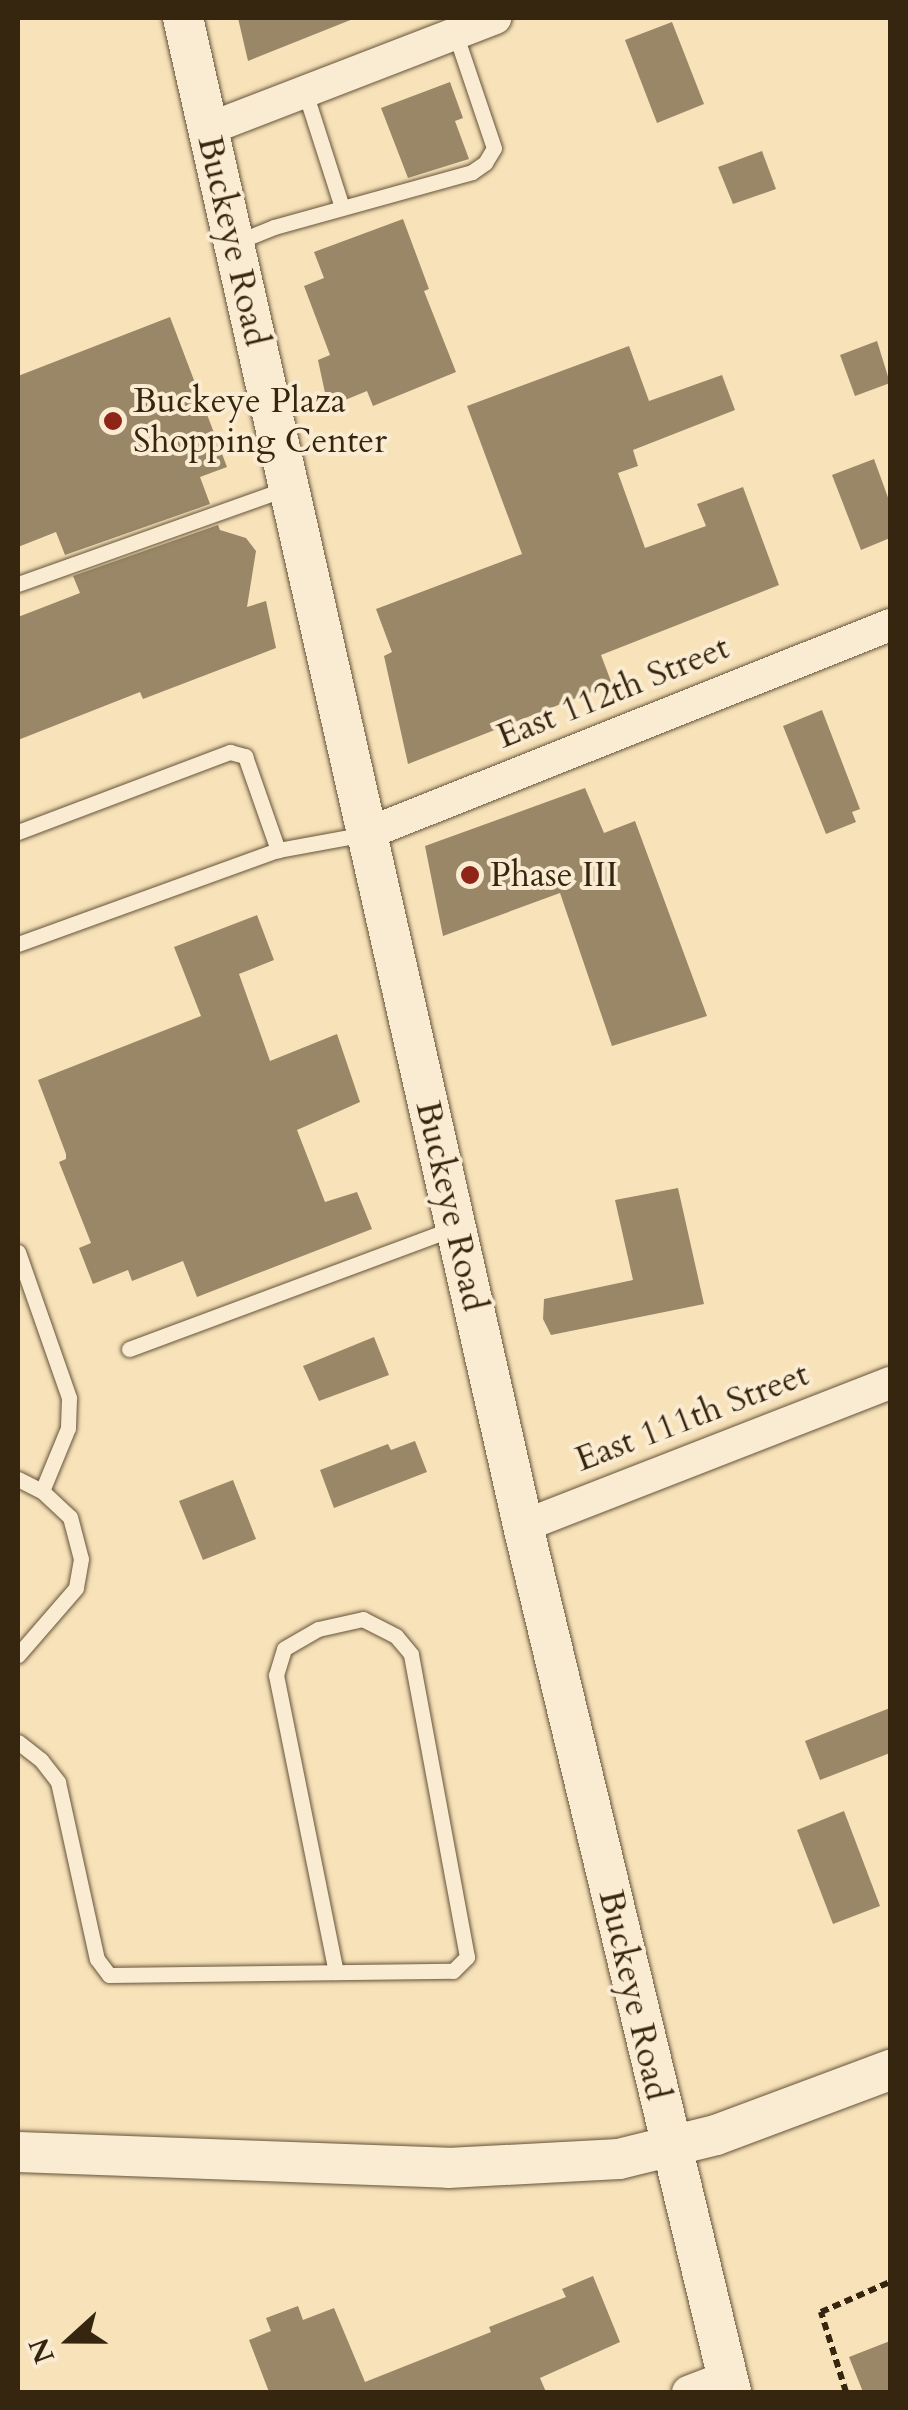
<!DOCTYPE html>
<style>
body{margin:0}
#map{position:relative;width:908px;height:2410px;overflow:hidden;background:#f7e2b9;font-family:Cardo,serif}
div>[style]{position:absolute}
[style*='--x']{left:calc(var(--x)*1px);top:calc(var(--y)*1px);width:calc(var(--w)*1px);rotate:calc(var(--a)*1deg)}
.building>*{inset:0;background:#9a8767}
.path>*{height:6px;margin-top:-3px;transform-origin:0;background:repeating-linear-gradient(90deg,#36250f 0 8px,transparent 0 13px)}
.roads{filter:drop-shadow(0 0 2px #66543a) drop-shadow(0 0 2px #66543a)}
.service>*{height:15px;margin:-7.5px;padding:0 7.5px;transform-origin:7.5px;border-radius:7.5px;background:#faecd2}
.minor>*{height:32px;margin:-16px;padding:0 16px;transform-origin:16px;border-radius:16px;background:#faecd2}
.tertiary>*{height:40px;margin:-20px;padding:0 20px;transform-origin:20px;border-radius:20px;background:#faecd2}
.dots>*{width:28px;height:28px;translate:-50% -50%;box-sizing:border-box;border:5px solid #faecd2;border-radius:50%}
span{translate:-50% -50%;white-space:nowrap;text-align:center;line-height:1.15;-webkit-text-stroke:8px #faecd2;paint-order:stroke}
.street-label{font-size:35px;color:#36250f}
.poi-label{font-size:35px;color:#36250f}
.left{translate:0 -50%;text-align:left}
.frame{position:absolute;inset:0;border:20px solid #36250f;pointer-events:none}
.north{position:absolute;left:20px;top:2290px;width:100px;height:100px;-webkit-text-stroke:8px #faecd2;paint-order:stroke;rotate:249deg;font-size:28px;font-weight:700;line-height:40px;text-align:center;color:#36250f}
.north::after{content:'';display:block;margin:auto;width:35px;height:45px;background:#36250f;clip-path:polygon(50% 0,100% 100%,50% 72%,0 100%)}
</style>
<div id="map">
<div class="building">
<i style="clip-path:polygon(238px 18px,353px 18px,353px 19px,248px 61px)"></i>
<i style="clip-path:polygon(672px 22px,704px 104px,657px 123px,625px 40px)"></i>
<i style="clip-path:polygon(450px 82px,463px 118px,455px 121px,469px 159px,408px 178px,381px 108px)"></i>
<i style="clip-path:polygon(762px 151px,776px 189px,733px 204px,718px 167px)"></i>
<i style="clip-path:polygon(403px 219px,429px 289px,424px 291px,456px 372px,373px 406px,367px 391px,328px 407px,318px 360px,330px 355px,304px 286px,324px 278px,314px 252px)"></i>
<i style="clip-path:polygon(170px 317px,227px 467px,200px 477px,210px 504px,65px 555px,56px 532px,18px 547px,18px 376px)"></i>
<i style="clip-path:polygon(877px 341px,890px 383px,855px 396px,840px 355px)"></i>
<i style="clip-path:polygon(629px 346px,649px 401px,722px 375px,735px 410px,633px 450px,638px 466px,618px 473px,645px 548px,706px 526px,697px 504px,743px 487px,779px 585px,601px 655px,612px 684px,408px 764px,384px 656px,392px 652px,376px 609px,522px 554px,467px 406px)"></i>
<i style="clip-path:polygon(874px 459px,890px 503px,890px 538px,861px 550px,832px 475px)"></i>
<i style="clip-path:polygon(218px 525px,220px 530px,246px 538px,256px 551px,247px 607px,266px 601px,276px 648px,143px 699px,140px 692px,18px 740px,18px 617px,80px 593px,73px 576px)"></i>
<i style="clip-path:polygon(822px 710px,860px 809px,852px 812px,856px 822px,826px 834px,783px 726px)"></i>
<i style="clip-path:polygon(585px 788px,604px 833px,635px 821px,707px 1016px,612px 1046px,560px 893px,443px 936px,425px 846px)"></i>
<i style="clip-path:polygon(257px 915px,274px 960px,239px 974px,270px 1061px,337px 1034px,360px 1102px,297px 1130px,325px 1202px,357px 1192px,372px 1229px,197px 1297px,183px 1261px,132px 1281px,128px 1270px,93px 1284px,79px 1248px,91px 1243px,59px 1162px,66px 1159px,66px 1154px,38px 1080px,201px 1016px,174px 947px)"></i>
<i style="clip-path:polygon(678px 1188px,704px 1304px,551px 1335px,543px 1319px,544px 1299px,633px 1280px,615px 1200px)"></i>
<i style="clip-path:polygon(374px 1337px,389px 1375px,319px 1401px,303px 1366px)"></i>
<i style="clip-path:polygon(415px 1441px,427px 1472px,334px 1508px,320px 1470px,388px 1444px,391px 1450px)"></i>
<i style="clip-path:polygon(233px 1480px,256px 1539px,203px 1560px,179px 1501px)"></i>
<i style="clip-path:polygon(890px 1708px,890px 1753px,820px 1780px,805px 1741px)"></i>
<i style="clip-path:polygon(844px 1811px,880px 1906px,833px 1924px,797px 1830px)"></i>
<i style="clip-path:polygon(593px 2276px,620px 2342px,540px 2378px,546px 2392px,269px 2392px,249px 2340px,271px 2331px,266px 2318px,298px 2306px,303px 2320px,334px 2308px,365px 2382px,491px 2332px,489px 2327px,566px 2297px,562px 2289px)"></i>
<i style="clip-path:polygon(890px 2341px,890px 2392px,863px 2392px,849px 2357px)"></i>
</div>
<div class="path">
<i style="--x:846;--y:2392;--w:84;--a:-107.4"></i>
<i style="--x:821;--y:2312;--w:75;--a:-23.5"></i>
</div>
<div class="roads">
<div class="service">
<i style="--x:305;--y:92;--w:121;--a:72.2"></i>
<i style="--x:237;--y:242;--w:40;--a:-22"></i>
<i style="--x:274;--y:227;--w:205;--a:-15.5"></i>
<i style="--x:472;--y:172;--w:16;--a:-35"></i>
<i style="--x:485;--y:163;--w:17;--a:-59"></i>
<i style="--x:494;--y:148;--w:121;--a:-108.7"></i>
<i style="--x:18;--y:584;--w:287;--a:-19.6"></i>
<i style="--x:18;--y:832;--w:227;--a:-20.7"></i>
<i style="--x:230;--y:752;--w:16;--a:15"></i>
<i style="--x:245;--y:756;--w:100;--a:70.7"></i>
<i style="--x:18;--y:944;--w:276;--a:-19.9"></i>
<i style="--x:278;--y:850;--w:89;--a:-10.3"></i>
<i style="--x:18;--y:1252;--w:155;--a:70.7"></i>
<i style="--x:69;--y:1398;--w:30;--a:92"></i>
<i style="--x:68;--y:1428;--w:68;--a:112.4"></i>
<i style="--x:129;--y:1349;--w:345;--a:-20.4"></i>
<i style="--x:18;--y:1479;--w:27;--a:27"></i>
<i style="--x:42;--y:1491;--w:38;--a:43"></i>
<i style="--x:70;--y:1517;--w:43;--a:75.3"></i>
<i style="--x:81;--y:1559;--w:29;--a:100"></i>
<i style="--x:76;--y:1588;--w:89;--a:130.9"></i>
<i style="--x:18;--y:1742;--w:29;--a:38"></i>
<i style="--x:41;--y:1760;--w:28;--a:52"></i>
<i style="--x:58;--y:1782;--w:181;--a:77.6"></i>
<i style="--x:97;--y:1959;--w:20;--a:53"></i>
<i style="--x:109;--y:1975;--w:344;--a:-0.7"></i>
<i style="--x:453;--y:1971;--w:20;--a:-45"></i>
<i style="--x:467;--y:1957;--w:308;--a:-100.5"></i>
<i style="--x:411;--y:1654;--w:23;--a:-130"></i>
<i style="--x:396;--y:1636;--w:37;--a:-153"></i>
<i style="--x:363;--y:1619;--w:46;--a:167.5"></i>
<i style="--x:318;--y:1629;--w:39;--a:150"></i>
<i style="--x:284;--y:1649;--w:27;--a:107"></i>
<i style="--x:276;--y:1675;--w:303;--a:78.6"></i>
</div>
<div class="minor">
<i style="--x:208;--y:129;--w:308;--a:-21.1"></i>
<i style="--x:366;--y:834;--w:564;--a:-21.74"></i>
<i style="--x:523;--y:1526;--w:394;--a:-21.3"></i>
<i style="--x:688;--y:2392;--w:42;--a:-21"></i>
</div>
<div class="tertiary">
<i style="--x:183;--y:18;--w:1546;--a:77.29"></i>
<i style="--x:523;--y:1526;--w:891;--a:76.49"></i>
<i style="--x:18;--y:2152;--w:430;--a:2.1"></i>
<i style="--x:448;--y:2168;--w:171;--a:-3"></i>
<i style="--x:619;--y:2159;--w:100;--a:-13.9"></i>
<i style="--x:716;--y:2135;--w:186;--a:-20.5"></i>
</div>
</div>
<div class="dots">
<i style="left:113px;top:421px;background:#8f2418"></i>
<i style="left:470px;top:875px;background:#8f2418"></i>
</div>
<div class="street-label">
<span style="left:233px;top:241px;rotate:77deg">Buckeye Road</span>
<span style="left:613px;top:692px;rotate:-22deg">East 112th Street</span>
<span style="left:451px;top:1206px;rotate:77deg">Buckeye Road</span>
<span style="left:692px;top:1417px;rotate:-21deg">East 111th Street</span>
<span style="left:634px;top:1995px;rotate:77deg">Buckeye Road</span>
</div>
<div class="poi-label">
<span class="left" style="left:133px;top:421px">Buckeye Plaza<br>Shopping Center</span>
<span class="left" style="left:490px;top:875px">Phase III</span>
</div>
<div class="frame"></div>
<div class="north">N</div>
</div>
